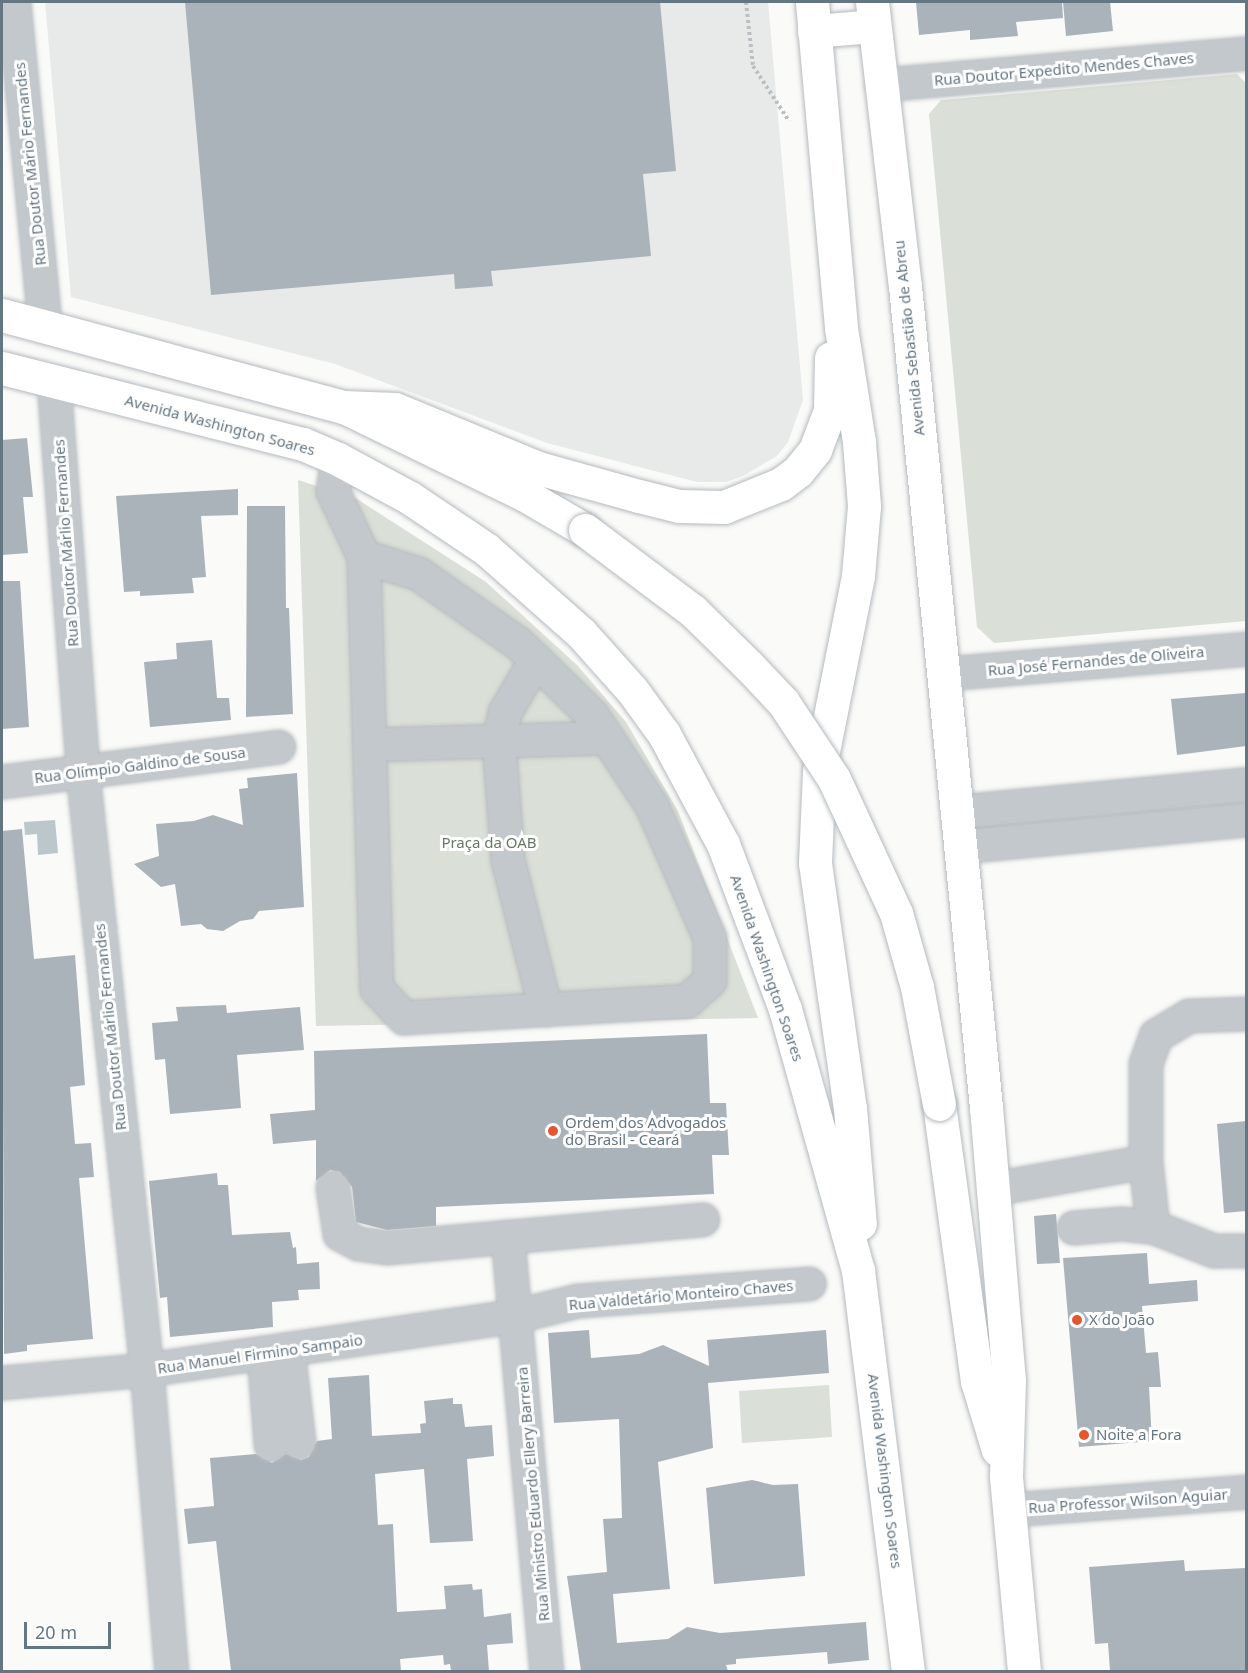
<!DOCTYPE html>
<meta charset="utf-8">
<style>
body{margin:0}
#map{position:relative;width:1248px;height:1673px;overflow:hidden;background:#fafaf8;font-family:"Noto Sans",sans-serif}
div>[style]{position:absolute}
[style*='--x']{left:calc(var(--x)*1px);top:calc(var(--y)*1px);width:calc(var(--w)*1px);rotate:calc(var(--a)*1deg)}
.built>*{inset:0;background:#e8e9e9}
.green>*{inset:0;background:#dadfd7}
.water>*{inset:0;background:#bbc7cb}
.building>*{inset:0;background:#aab3b9}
.path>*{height:4px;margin-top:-2px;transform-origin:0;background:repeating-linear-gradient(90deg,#bbbfc2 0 3px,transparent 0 6px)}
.roads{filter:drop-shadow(0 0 2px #b5babe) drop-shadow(0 0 2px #b5babe)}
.minor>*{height:32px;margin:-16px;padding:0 16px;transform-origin:16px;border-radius:16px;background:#c3c8cc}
.major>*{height:33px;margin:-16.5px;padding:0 16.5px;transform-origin:16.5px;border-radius:16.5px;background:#fff}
.highway>*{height:33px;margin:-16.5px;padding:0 16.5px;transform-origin:16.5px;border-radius:16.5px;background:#fff}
.bridges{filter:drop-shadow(0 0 2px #b5babe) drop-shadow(0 0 2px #b5babe)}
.major-bridge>*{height:33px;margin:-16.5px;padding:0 16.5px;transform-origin:16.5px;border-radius:16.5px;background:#fff}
.dots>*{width:16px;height:16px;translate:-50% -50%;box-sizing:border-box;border:3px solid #fff;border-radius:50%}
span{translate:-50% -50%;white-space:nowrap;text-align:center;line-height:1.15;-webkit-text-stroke:6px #fff;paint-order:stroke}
.street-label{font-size:15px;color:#657683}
.park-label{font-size:15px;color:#687a64}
.poi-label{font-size:15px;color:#657683}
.left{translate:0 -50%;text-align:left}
.frame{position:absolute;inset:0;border:3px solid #657683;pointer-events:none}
.scale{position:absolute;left:24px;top:1622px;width:87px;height:27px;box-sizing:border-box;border:3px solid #657683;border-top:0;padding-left:8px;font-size:18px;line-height:21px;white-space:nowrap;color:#657683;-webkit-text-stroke:4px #fff;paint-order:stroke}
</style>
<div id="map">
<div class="built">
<i style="clip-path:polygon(45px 2px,768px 2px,803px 400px,788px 442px,777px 456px,743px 476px,726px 482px,697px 482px,547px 443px,335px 364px,71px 297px)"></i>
</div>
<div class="green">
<i style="clip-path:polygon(1237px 74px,1246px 83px,1246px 621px,994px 643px,977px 627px,929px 114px,941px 100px)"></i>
<i style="clip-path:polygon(298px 480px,357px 499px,486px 582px,577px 665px,626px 722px,678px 811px,758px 1018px,316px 1026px)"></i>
<i style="clip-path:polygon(829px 1385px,832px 1437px,742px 1443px,739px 1391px)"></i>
</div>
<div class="water">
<i style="clip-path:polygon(55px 820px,58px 853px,38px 855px,37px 834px,25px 835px,24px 822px)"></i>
</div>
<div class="building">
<i style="clip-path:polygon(185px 2px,660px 2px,676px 171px,643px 174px,651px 256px,491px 271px,493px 286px,455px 289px,454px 274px,211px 295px)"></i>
<i style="clip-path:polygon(916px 2px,1062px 2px,1063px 18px,1016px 22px,1018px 36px,970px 40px,970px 30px,919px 35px)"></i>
<i style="clip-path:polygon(1063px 2px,1110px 2px,1113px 31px,1066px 36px)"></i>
<i style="clip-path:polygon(27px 438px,33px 497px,23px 497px,28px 553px,2px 555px,2px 440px)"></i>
<i style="clip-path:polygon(238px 489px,238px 515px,201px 516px,206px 577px,192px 578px,194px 593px,140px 596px,140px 591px,124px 592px,116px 496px)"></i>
<i style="clip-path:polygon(247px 506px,285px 506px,286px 608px,289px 608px,293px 714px,246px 717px)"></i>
<i style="clip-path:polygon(2px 581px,20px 581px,29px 727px,2px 729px)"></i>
<i style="clip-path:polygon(212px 640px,217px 698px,229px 698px,231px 720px,150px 727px,144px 662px,177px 659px,176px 643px)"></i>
<i style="clip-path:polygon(1246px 693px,1246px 746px,1177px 755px,1171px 699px)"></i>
<i style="clip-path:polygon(297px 773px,304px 907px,259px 911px,253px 919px,240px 921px,223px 931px,207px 929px,201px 924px,181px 926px,175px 884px,161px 887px,134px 864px,159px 856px,156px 824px,194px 821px,213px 815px,243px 825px,239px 789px,248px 788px,247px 778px)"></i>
<i style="clip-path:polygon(22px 829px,34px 959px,75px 955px,85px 1085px,70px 1087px,75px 1144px,91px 1143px,94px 1177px,79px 1178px,93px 1339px,27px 1345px,27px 1351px,4px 1354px,2px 831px)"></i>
<i style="clip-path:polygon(226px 1005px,227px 1013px,300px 1007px,304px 1050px,237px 1055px,241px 1108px,170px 1114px,165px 1059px,155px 1060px,152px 1023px,178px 1021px,176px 1007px)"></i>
<i style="clip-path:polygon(707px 1034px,710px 1103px,726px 1103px,729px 1155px,712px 1155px,714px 1194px,436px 1207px,436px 1226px,387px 1230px,356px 1222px,352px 1187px,340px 1172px,330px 1170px,316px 1181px,316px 1140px,273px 1144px,270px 1114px,315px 1110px,314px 1051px)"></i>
<i style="clip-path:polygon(1246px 1121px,1246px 1211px,1224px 1213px,1217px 1124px)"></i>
<i style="clip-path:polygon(217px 1173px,218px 1185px,228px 1185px,232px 1235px,290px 1232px,293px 1248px,296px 1247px,297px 1264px,319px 1262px,320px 1289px,298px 1290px,299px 1300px,272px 1302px,273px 1327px,170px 1337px,167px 1297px,160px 1298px,149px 1181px)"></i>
<i style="clip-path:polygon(1056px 1214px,1060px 1263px,1037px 1264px,1034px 1216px)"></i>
<i style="clip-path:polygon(1147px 1253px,1149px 1284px,1197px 1280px,1198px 1301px,1142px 1306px,1146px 1353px,1158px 1352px,1161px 1387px,1149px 1387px,1152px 1441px,1079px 1447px,1063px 1258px)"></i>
<i style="clip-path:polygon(589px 1330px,591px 1358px,639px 1354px,663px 1345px,709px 1366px,707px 1340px,826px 1330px,829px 1373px,708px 1383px,713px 1448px,658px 1462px,670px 1589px,613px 1594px,617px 1643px,668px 1639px,687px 1627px,720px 1633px,866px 1622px,869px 1660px,828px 1664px,827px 1652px,736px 1659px,736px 1664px,726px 1665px,728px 1671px,581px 1671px,567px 1576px,607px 1572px,603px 1519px,622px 1518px,619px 1419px,554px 1423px,548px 1333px)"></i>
<i style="clip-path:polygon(369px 1375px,372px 1436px,421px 1433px,420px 1424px,426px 1423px,424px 1401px,453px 1398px,453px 1404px,462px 1404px,465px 1427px,492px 1425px,494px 1456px,467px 1459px,473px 1541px,430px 1543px,424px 1469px,375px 1474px,378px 1525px,393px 1524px,397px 1612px,446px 1609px,444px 1586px,472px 1584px,473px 1590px,482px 1589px,484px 1617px,511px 1613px,513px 1643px,487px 1645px,489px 1671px,451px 1671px,450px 1664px,444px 1665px,443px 1655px,400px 1659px,401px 1671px,231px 1671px,216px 1541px,188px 1544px,184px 1509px,214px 1506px,210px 1458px,256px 1454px,272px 1463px,286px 1454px,301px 1460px,309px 1457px,317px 1441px,332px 1439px,328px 1378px)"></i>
<i style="clip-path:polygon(752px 1480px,773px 1485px,798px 1484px,805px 1576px,714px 1584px,706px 1488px)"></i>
<i style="clip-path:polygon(1184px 1560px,1185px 1571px,1246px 1568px,1246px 1671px,1110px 1671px,1108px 1643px,1095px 1644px,1089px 1567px)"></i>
</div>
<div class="path">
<i style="--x:746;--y:2;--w:64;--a:83.8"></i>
<i style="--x:753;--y:66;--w:66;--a:56.8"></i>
</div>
<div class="roads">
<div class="minor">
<i style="--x:14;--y:2;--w:325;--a:84.5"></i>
<i style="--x:881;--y:85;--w:366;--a:-4.9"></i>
<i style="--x:54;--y:382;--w:391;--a:85.7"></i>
<i style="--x:83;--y:772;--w:601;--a:83.89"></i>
<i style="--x:147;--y:1370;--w:303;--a:85.3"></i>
<i style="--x:338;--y:459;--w:32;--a:99"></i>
<i style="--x:333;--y:491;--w:73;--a:64.8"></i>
<i style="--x:364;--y:557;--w:432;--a:88.3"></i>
<i style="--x:377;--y:989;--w:40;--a:47"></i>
<i style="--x:404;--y:1018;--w:284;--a:-3.4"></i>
<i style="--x:687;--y:1001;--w:30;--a:-41"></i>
<i style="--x:710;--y:981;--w:43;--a:-90"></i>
<i style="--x:710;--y:938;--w:144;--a:-113.7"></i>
<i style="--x:652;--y:806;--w:109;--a:-123.4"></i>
<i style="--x:592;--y:715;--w:102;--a:-135.8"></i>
<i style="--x:519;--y:644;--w:122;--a:-145"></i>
<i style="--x:419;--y:574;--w:58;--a:-162.8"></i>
<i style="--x:536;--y:660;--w:61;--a:120.3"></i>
<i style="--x:505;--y:713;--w:29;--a:102"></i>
<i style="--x:499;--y:741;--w:119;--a:85.7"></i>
<i style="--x:508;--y:860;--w:155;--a:75.8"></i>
<i style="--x:945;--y:674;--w:302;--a:-4.7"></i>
<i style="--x:370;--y:745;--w:237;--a:-1.7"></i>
<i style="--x:2;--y:782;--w:279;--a:-7.2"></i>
<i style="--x:958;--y:812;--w:289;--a:-5.4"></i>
<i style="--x:961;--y:847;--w:286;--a:-5.4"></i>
<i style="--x:1146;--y:1162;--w:65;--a:83.9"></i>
<i style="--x:333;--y:1188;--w:47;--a:81.3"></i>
<i style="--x:340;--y:1234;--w:21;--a:28"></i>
<i style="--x:359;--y:1244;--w:28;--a:8"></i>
<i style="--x:387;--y:1248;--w:317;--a:-5.1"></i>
<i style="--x:993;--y:1189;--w:155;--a:-10"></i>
<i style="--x:1146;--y:1162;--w:98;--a:-90"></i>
<i style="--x:1146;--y:1064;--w:30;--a:-70"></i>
<i style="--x:1156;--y:1036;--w:39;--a:-31"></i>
<i style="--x:1189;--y:1016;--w:57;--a:-2"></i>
<i style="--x:1074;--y:1228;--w:48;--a:-4.8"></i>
<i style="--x:1122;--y:1224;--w:31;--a:6"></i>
<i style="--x:1153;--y:1227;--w:66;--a:21.5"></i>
<i style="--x:1214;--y:1251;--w:32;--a:0"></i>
<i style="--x:508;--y:1237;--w:437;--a:84.9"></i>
<i style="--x:288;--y:1350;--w:93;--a:83.2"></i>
<i style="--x:264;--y:1353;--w:92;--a:85.6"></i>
<i style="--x:2;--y:1383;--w:146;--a:-5.1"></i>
<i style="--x:147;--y:1370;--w:375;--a:-8.3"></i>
<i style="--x:518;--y:1316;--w:62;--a:-14"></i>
<i style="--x:578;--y:1301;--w:232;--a:-4.2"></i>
<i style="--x:1009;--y:1510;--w:238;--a:-4.3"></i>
</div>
<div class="major">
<i style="--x:812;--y:2;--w:327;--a:84.9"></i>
<i style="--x:841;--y:328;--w:115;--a:81"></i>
<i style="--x:859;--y:442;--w:64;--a:85.5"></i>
<i style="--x:864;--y:506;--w:70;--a:94.9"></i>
<i style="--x:858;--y:576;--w:199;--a:101.3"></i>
<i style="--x:819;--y:771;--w:92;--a:92.5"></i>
<i style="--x:815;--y:863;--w:247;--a:81.9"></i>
<i style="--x:850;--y:1108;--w:116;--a:85.1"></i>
<i style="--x:872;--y:2;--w:286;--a:83.4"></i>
<i style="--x:905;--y:286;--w:825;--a:84.37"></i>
<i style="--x:986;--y:1107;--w:275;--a:85.2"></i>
<i style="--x:1009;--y:1381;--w:96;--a:91.8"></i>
<i style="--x:814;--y:31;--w:60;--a:-4.8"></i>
<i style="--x:2;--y:315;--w:354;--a:15.1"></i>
<i style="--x:344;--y:407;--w:201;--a:25.9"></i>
<i style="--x:525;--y:495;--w:69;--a:30.3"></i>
<i style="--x:2;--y:368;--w:310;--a:14.2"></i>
<i style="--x:303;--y:444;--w:38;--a:23"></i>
<i style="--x:338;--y:459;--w:82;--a:28.4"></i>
<i style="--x:410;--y:498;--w:92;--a:33.9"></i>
<i style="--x:486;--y:549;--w:127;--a:41.5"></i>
<i style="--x:581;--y:633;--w:76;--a:48.2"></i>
<i style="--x:632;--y:690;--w:54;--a:54"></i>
<i style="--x:664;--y:734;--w:125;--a:61.8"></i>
<i style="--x:723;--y:844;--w:176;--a:69.4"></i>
<i style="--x:785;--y:1009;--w:271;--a:74.4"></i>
<i style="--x:344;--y:407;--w:51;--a:2.2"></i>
<i style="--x:395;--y:409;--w:155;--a:22.4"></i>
<i style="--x:538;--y:468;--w:105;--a:15.5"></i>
<i style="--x:639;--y:496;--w:41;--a:14"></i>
<i style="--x:679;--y:506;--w:45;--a:1.3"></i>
<i style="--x:724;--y:507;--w:61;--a:-22"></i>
<i style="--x:781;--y:484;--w:21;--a:-37"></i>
<i style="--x:798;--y:471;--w:27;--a:-51"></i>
<i style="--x:815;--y:450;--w:43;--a:-69.4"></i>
<i style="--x:830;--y:410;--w:52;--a:-88.9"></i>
<i style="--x:939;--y:1104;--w:280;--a:82.2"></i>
<i style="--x:977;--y:1381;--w:72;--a:73.1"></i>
</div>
<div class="highway">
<i style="--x:858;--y:1270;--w:405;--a:82.9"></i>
<i style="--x:1006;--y:1477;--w:196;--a:84.7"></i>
</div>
</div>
<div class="bridges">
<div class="major-bridge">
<i style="--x:585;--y:530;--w:135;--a:36.9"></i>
<i style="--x:693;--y:611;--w:78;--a:44.5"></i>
<i style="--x:749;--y:666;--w:50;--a:46.6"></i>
<i style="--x:783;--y:702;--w:92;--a:56.5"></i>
<i style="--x:834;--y:779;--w:148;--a:65.2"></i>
<i style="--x:896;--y:913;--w:77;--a:74.2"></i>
<i style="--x:917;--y:987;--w:119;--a:79.4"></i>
</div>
</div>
<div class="dots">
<i style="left:553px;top:1131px;background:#e4572e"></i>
<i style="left:1077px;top:1320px;background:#e4572e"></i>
<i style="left:1084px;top:1435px;background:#e4572e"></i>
</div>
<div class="street-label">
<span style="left:1064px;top:69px;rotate:-5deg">Rua Doutor Expedito Mendes Chaves</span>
<span style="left:30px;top:164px;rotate:-96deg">Rua Doutor Mário Fernandes</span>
<span style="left:909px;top:338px;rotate:-96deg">Avenida Sebastião de Abreu</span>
<span style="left:220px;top:425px;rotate:15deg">Avenida Washington Soares</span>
<span style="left:66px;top:543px;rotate:-94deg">Rua Doutor Márlio Fernandes</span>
<span style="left:1096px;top:661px;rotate:-5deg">Rua José Fernandes de Oliveira</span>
<span style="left:140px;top:765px;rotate:-7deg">Rua Olímpio Galdino de Sousa</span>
<span style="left:767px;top:968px;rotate:71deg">Avenida Washington Soares</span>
<span style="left:110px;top:1027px;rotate:-96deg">Rua Doutor Márlio Fernandes</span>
<span style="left:681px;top:1295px;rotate:-5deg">Rua Valdetário Monteiro Chaves</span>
<span style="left:260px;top:1354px;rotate:-8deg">Rua Manuel Firmino Sampaio</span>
<span style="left:885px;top:1471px;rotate:83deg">Avenida Washington Soares</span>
<span style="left:533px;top:1494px;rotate:-95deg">Rua Ministro Eduardo Ellery Barreira</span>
<span style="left:1128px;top:1501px;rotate:-4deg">Rua Professor Wilson Aguiar</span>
</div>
<div class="park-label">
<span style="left:489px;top:843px">Praça da OAB</span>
</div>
<div class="poi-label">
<span class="left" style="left:565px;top:1131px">Ordem dos Advogados<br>do Brasil - Ceará</span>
<span class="left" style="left:1089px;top:1320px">X do João</span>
<span class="left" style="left:1096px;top:1435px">Noite a Fora</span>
</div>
<div class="frame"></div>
<div class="scale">20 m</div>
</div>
